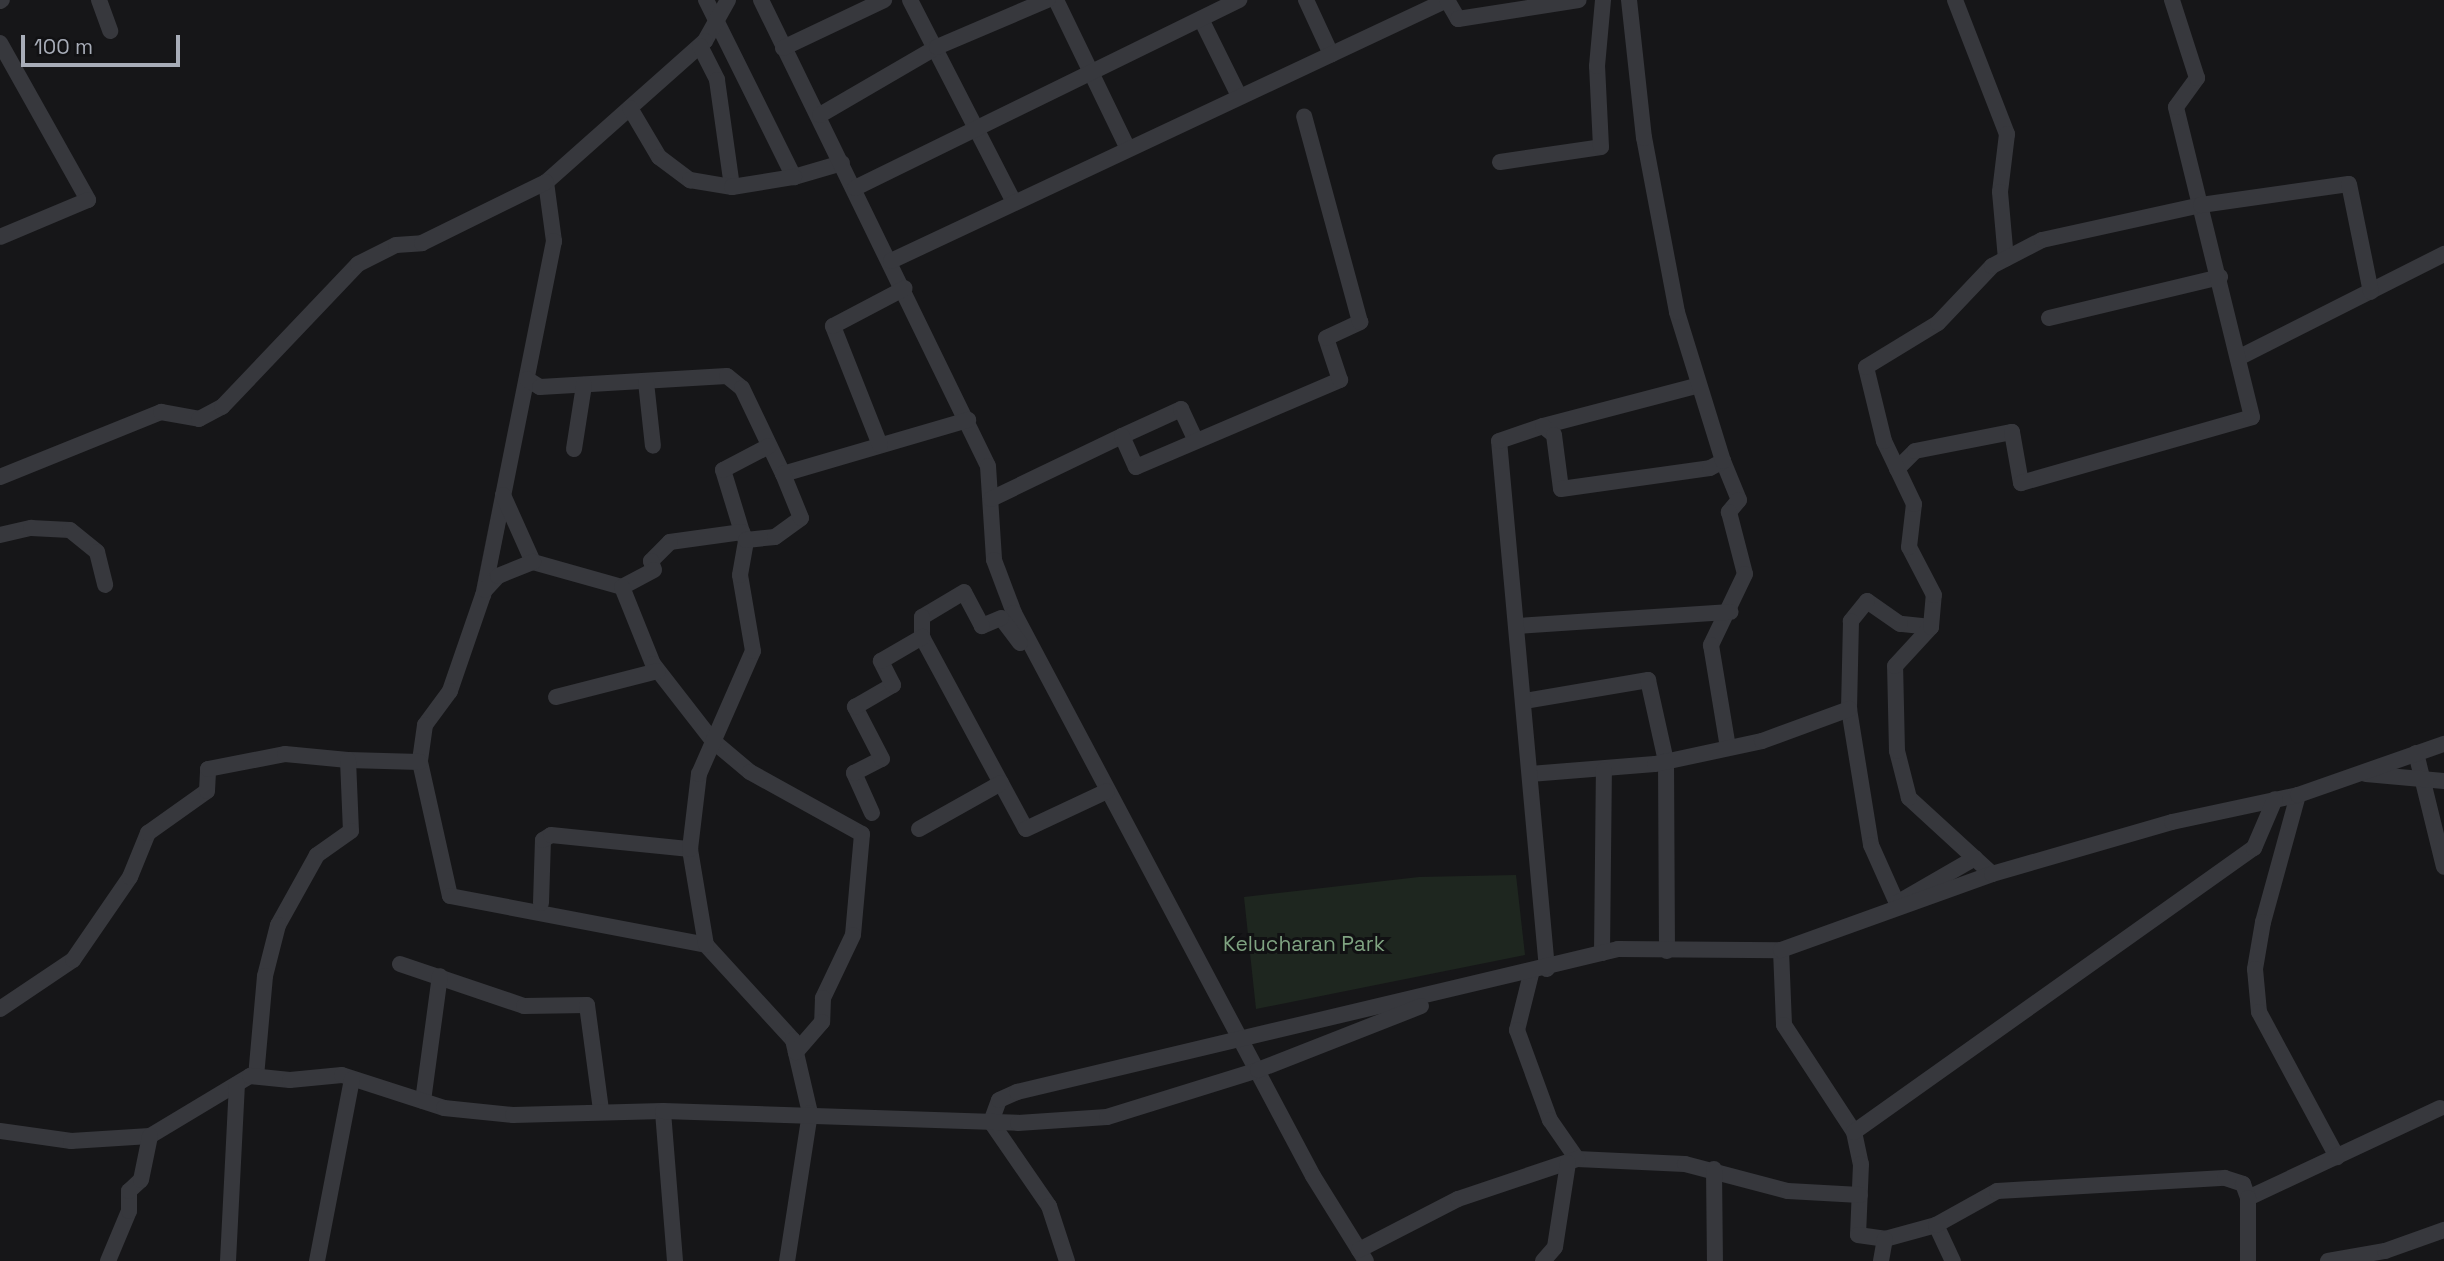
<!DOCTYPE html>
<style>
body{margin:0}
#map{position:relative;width:2444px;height:1261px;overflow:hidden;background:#161618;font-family:"Space Grotesk",sans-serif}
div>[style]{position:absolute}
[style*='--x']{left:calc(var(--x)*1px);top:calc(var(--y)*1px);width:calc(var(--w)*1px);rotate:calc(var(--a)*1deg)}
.green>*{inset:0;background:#1e261f}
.minor>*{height:16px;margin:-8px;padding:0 8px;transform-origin:8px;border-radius:8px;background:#37383d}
span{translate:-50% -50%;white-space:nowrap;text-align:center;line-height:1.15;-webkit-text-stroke:6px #111113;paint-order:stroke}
.park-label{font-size:21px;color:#7fa381}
.scale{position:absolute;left:21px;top:35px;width:159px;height:32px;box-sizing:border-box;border:4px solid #a8adb8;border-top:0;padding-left:9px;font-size:21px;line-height:24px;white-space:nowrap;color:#a8adb8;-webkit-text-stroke:5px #111113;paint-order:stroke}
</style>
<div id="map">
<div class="green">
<i style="clip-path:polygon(1516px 875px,1525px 955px,1256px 1009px,1244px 897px,1419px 877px)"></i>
</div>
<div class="minor">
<i style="--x:99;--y:0;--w:33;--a:70"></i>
<i style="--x:706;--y:0;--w:198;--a:63.6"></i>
<i style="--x:794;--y:177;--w:50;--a:-16.3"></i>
<i style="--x:728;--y:0;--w:47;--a:119.3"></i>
<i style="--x:705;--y:41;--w:213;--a:138.4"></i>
<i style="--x:546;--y:182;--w:60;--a:82.3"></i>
<i style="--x:554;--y:241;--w:361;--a:101.3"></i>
<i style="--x:483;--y:595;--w:102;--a:109"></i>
<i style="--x:450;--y:691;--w:42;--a:126.3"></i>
<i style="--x:425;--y:725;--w:37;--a:98"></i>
<i style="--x:420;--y:762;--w:137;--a:77.4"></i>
<i style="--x:450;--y:896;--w:261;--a:10.8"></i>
<i style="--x:706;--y:945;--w:129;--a:47.5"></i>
<i style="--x:793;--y:1040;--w:75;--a:76.9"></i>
<i style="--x:810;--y:1113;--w:150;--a:98.8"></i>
<i style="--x:761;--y:0;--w:518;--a:64.03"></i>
<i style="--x:988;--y:466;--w:94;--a:86.3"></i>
<i style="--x:994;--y:560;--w:57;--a:69.3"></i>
<i style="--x:1014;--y:613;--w:637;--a:62.03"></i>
<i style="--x:1313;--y:1176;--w:100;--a:58.1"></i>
<i style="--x:910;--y:0;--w:227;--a:62.8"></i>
<i style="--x:1056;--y:0;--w:165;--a:64.2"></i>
<i style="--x:1306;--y:0;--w:60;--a:65.2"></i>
<i style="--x:1955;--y:0;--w:144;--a:68.8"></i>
<i style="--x:2007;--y:134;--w:58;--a:96.9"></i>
<i style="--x:2000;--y:192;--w:67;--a:84.9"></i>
<i style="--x:0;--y:1;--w:2;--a:-27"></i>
<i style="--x:1201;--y:19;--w:86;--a:63.7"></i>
<i style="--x:0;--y:43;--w:180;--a:60.7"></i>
<i style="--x:88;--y:200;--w:95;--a:157.2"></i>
<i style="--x:700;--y:46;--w:38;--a:63"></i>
<i style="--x:717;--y:80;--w:108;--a:82"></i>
<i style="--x:783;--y:48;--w:112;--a:-25.4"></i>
<i style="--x:630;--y:108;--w:57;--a:59.4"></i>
<i style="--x:659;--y:157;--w:39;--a:37"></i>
<i style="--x:690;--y:180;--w:43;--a:9.5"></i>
<i style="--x:732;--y:187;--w:63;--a:-9.2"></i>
<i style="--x:820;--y:115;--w:135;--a:-30.2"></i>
<i style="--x:937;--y:47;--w:120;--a:-23.1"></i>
<i style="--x:1500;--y:162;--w:102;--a:-8.4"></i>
<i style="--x:1601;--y:147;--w:81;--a:-92.8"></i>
<i style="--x:1597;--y:66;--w:66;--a:-84.8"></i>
<i style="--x:855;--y:188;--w:428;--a:-26.1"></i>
<i style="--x:891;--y:261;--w:614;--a:-25.15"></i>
<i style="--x:1447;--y:0;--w:22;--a:60"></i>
<i style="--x:1458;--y:19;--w:122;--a:-8.9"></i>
<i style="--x:2049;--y:318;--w:176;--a:-13.5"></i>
<i style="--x:2238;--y:358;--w:231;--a:-26.8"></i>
<i style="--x:527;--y:379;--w:15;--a:32"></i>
<i style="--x:540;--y:387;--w:187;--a:-3.4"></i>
<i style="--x:727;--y:376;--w:19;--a:39"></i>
<i style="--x:742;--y:388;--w:95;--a:64.5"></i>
<i style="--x:783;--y:474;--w:193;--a:-16.3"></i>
<i style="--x:646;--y:382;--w:64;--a:83.8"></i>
<i style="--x:1543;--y:426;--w:161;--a:-14.7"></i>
<i style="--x:1122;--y:436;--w:65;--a:-24.6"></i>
<i style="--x:1181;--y:409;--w:35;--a:65"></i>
<i style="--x:880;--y:445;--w:128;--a:-111.6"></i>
<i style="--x:833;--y:326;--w:81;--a:-27.8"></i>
<i style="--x:574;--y:449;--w:65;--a:-81.1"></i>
<i style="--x:1723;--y:461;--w:42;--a:67.7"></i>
<i style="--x:1739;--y:500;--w:16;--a:130"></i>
<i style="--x:1729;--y:512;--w:64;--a:75.5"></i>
<i style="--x:1745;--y:574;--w:79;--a:115.6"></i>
<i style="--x:1711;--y:645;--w:104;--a:80.6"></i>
<i style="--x:1897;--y:469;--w:25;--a:-45"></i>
<i style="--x:1915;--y:451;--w:99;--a:-11.1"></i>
<i style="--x:2012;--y:432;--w:52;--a:80"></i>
<i style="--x:2021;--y:483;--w:240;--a:-15.9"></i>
<i style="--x:2252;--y:417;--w:319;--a:-103.8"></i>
<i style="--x:2176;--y:107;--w:36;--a:-54"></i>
<i style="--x:2197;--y:78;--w:82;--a:-107.8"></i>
<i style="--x:0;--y:477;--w:174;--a:-22"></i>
<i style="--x:161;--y:412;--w:39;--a:10"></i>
<i style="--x:199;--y:419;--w:26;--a:-28"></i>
<i style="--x:222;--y:407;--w:197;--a:-46.4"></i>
<i style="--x:358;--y:264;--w:42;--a:-26.6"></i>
<i style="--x:396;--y:245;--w:26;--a:-4"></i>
<i style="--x:422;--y:243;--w:138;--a:-26.2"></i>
<i style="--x:503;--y:495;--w:73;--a:65.9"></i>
<i style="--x:533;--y:562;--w:92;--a:15.7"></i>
<i style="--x:991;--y:499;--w:145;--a:-25.7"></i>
<i style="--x:1122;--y:436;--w:34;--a:66"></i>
<i style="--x:1136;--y:467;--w:222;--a:-23.1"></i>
<i style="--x:1340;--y:380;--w:44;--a:-108.4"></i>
<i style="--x:1326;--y:338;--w:38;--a:-25"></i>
<i style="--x:1360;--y:322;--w:213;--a:-105.2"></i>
<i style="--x:742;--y:532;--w:65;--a:-107"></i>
<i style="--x:723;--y:470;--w:52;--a:-27.6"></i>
<i style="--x:0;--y:535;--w:32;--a:-13"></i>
<i style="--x:31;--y:528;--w:39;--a:3"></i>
<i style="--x:70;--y:530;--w:35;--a:39"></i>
<i style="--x:97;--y:552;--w:34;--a:76"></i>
<i style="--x:746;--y:540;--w:9;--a:-117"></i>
<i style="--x:742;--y:532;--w:73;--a:172.1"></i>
<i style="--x:670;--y:542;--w:27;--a:135"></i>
<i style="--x:651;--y:561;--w:9;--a:72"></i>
<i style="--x:654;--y:570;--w:36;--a:152"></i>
<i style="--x:622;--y:587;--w:83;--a:68.1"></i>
<i style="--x:653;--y:664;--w:98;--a:52.1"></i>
<i style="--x:713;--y:741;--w:48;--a:40"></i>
<i style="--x:750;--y:772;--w:128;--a:29"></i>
<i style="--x:862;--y:834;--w:101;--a:95.1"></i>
<i style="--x:853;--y:935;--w:70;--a:115.5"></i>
<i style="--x:823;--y:998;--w:24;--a:92"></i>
<i style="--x:822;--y:1022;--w:40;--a:131"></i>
<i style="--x:485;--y:590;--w:19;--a:-47"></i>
<i style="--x:498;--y:576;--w:38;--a:-22"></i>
<i style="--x:1518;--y:626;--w:213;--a:-3.8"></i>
<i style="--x:1931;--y:627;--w:31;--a:-174"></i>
<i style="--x:1900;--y:624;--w:40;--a:-145.1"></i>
<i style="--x:1867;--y:601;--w:26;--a:129"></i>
<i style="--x:1851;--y:621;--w:88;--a:91.3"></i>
<i style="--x:1849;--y:709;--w:138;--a:80.8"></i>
<i style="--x:1871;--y:845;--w:64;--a:65.9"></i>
<i style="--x:1897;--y:903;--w:90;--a:-30"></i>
<i style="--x:1020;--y:643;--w:31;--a:-127"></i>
<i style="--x:1001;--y:618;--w:21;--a:157"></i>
<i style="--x:982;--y:626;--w:38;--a:-118"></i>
<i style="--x:964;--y:592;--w:49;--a:149.2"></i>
<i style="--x:922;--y:617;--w:20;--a:90"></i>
<i style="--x:922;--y:637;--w:218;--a:61.6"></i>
<i style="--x:1026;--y:829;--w:89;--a:-25.1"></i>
<i style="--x:556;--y:697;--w:105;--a:-14.3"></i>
<i style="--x:1524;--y:701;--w:126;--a:-9.6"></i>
<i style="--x:1648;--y:680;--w:83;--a:77.5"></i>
<i style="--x:1666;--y:761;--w:190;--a:89.7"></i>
<i style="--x:2416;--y:753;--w:117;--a:76.2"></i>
<i style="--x:348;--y:760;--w:72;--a:1.6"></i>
<i style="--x:1530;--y:774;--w:125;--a:-4.6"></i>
<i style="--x:1655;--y:764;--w:109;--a:-12.1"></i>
<i style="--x:1762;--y:741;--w:93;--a:-20.2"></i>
<i style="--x:2366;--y:774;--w:78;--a:5.1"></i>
<i style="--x:2298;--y:795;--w:132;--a:105.4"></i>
<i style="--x:2263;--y:922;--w:48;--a:99.7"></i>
<i style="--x:2255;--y:969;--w:43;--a:84.7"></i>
<i style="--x:2259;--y:1012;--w:165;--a:61.7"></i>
<i style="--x:872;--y:813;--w:44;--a:-114.2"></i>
<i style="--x:854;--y:773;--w:31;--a:-27"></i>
<i style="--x:882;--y:759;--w:59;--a:-117.4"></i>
<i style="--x:855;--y:707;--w:44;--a:-30.1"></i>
<i style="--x:893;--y:685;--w:27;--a:-117"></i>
<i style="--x:881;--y:661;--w:48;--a:-30.3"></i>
<i style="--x:919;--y:829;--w:94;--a:-29.3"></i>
<i style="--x:1992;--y:874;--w:113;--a:-137.5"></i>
<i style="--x:1909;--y:798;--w:49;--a:-104.3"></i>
<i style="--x:1897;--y:751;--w:85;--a:-91.3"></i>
<i style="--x:1895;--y:666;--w:53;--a:-47.3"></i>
<i style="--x:1931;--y:627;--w:32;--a:-85"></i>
<i style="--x:1934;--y:595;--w:54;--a:-117.5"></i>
<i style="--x:1909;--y:547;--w:43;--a:-83.4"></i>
<i style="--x:1914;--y:504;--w:70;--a:-115.5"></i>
<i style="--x:1884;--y:441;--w:76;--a:-103.7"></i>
<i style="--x:1866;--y:367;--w:84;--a:-31.4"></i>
<i style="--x:1938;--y:323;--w:79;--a:-46.5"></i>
<i style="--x:1992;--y:266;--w:56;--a:-27.5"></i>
<i style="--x:2042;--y:240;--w:163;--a:-12.4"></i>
<i style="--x:2201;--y:205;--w:149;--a:-8.1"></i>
<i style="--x:2349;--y:184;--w:110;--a:78.5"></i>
<i style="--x:541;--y:903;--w:63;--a:-88.2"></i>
<i style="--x:543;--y:840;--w:9;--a:-32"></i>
<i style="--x:551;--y:835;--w:140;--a:5.8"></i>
<i style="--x:706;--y:945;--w:97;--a:-99.5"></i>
<i style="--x:690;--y:849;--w:76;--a:-83.2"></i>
<i style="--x:699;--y:774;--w:134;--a:-66.3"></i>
<i style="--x:753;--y:651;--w:77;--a:-99.7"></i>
<i style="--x:740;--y:575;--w:36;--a:-80"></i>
<i style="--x:746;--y:540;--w:29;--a:-6"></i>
<i style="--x:775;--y:537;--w:32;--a:-36"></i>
<i style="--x:801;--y:518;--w:48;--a:-112.2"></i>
<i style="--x:1781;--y:950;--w:75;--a:87.7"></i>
<i style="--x:1784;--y:1025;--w:128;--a:56.8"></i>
<i style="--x:1854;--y:1132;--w:33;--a:78"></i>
<i style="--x:1861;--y:1164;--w:71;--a:92.4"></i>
<i style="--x:1858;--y:1235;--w:27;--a:8"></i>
<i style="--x:1885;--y:1239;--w:53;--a:-15.4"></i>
<i style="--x:1936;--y:1225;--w:40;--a:65"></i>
<i style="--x:1602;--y:953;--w:183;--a:-89.4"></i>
<i style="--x:400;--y:964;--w:131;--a:18.7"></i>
<i style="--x:524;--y:1006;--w:63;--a:-0.9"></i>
<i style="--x:587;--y:1005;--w:106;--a:82.4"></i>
<i style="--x:1547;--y:969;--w:530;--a:-95.19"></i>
<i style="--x:1499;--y:441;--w:46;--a:-18.8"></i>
<i style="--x:1543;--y:426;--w:14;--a:39"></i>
<i style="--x:1554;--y:435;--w:54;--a:82.6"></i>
<i style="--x:1561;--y:489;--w:150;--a:-8"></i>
<i style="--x:1710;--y:468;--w:15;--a:-28"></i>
<i style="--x:1723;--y:461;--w:156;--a:-107.2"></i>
<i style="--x:1677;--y:312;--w:177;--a:-100.7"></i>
<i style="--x:1644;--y:138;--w:139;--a:-96.2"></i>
<i style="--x:1531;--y:974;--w:58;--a:104"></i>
<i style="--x:1517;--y:1030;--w:96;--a:69.9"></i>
<i style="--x:1550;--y:1120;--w:47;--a:55.3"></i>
<i style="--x:1577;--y:1159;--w:108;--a:2.7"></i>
<i style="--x:1685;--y:1164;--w:106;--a:14.7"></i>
<i style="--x:1788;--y:1191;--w:72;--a:3.2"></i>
<i style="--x:0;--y:1009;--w:88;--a:-33.9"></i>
<i style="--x:73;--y:960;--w:101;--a:-55.5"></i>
<i style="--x:130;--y:877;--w:48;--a:-67.8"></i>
<i style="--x:148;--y:833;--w:72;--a:-35.4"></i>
<i style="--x:207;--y:791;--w:22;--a:-87"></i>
<i style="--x:208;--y:769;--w:78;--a:-11"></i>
<i style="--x:285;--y:754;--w:63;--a:5.4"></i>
<i style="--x:348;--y:760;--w:71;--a:87.6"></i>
<i style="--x:351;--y:831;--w:42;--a:144.8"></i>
<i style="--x:317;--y:855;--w:80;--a:119.1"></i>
<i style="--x:278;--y:925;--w:53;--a:104.3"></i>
<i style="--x:265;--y:976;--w:100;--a:95.1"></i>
<i style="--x:423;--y:1101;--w:126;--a:-82.3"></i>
<i style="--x:991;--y:1122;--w:23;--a:-70"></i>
<i style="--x:999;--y:1100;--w:20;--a:-24"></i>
<i style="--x:1017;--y:1092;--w:618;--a:-13.38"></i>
<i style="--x:1618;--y:949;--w:163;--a:0.4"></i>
<i style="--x:1781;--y:950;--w:224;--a:-19.8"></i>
<i style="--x:1992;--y:874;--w:187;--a:-16.1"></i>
<i style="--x:2172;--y:822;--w:129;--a:-12.1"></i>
<i style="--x:2298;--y:795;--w:155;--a:-19.3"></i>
<i style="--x:991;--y:1122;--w:102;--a:55.4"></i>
<i style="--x:1049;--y:1206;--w:58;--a:71.9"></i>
<i style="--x:0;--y:1131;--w:72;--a:8"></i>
<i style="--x:71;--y:1141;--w:79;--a:-3.6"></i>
<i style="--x:150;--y:1136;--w:117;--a:-31"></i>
<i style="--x:250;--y:1076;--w:40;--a:5.7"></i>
<i style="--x:290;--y:1080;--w:52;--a:-5.5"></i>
<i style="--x:342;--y:1075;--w:107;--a:17.9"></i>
<i style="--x:444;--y:1108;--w:69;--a:5.8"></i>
<i style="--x:513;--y:1115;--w:150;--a:-1.5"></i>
<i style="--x:1854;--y:1132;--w:491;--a:-35.4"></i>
<i style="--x:2254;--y:848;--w:53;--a:-66.8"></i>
<i style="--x:1714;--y:1169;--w:92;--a:89.4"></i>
<i style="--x:2248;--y:1198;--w:212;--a:-25.1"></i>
<i style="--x:1936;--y:1225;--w:70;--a:-29.1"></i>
<i style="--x:1997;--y:1191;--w:228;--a:-3.3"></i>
<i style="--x:2225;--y:1178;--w:19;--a:18"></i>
<i style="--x:2243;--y:1184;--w:15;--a:70"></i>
<i style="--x:2248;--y:1198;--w:63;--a:90"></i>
<i style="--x:1359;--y:1250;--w:111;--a:-27.3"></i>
<i style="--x:1458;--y:1199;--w:126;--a:-18.6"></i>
<i style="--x:108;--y:1261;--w:54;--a:-67.2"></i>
<i style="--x:129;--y:1211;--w:20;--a:-90"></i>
<i style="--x:129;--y:1191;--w:16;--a:-43"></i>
<i style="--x:141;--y:1180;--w:45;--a:-78.4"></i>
<i style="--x:228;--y:1261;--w:177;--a:-87.1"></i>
<i style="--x:317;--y:1261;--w:185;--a:-79.1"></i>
<i style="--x:675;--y:1261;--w:150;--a:-94.6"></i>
<i style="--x:663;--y:1111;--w:355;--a:1.9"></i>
<i style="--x:1018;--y:1123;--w:89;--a:-3.9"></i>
<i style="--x:1107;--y:1117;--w:158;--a:-17.3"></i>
<i style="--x:1258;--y:1070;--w:175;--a:-21.4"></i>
<i style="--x:1543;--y:1261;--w:18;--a:-49"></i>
<i style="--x:1555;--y:1247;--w:85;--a:-81.2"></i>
<i style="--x:1881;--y:1261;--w:22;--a:-80"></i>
<i style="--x:2328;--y:1261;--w:58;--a:-10"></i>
<i style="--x:2385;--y:1251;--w:63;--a:-19.6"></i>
</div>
<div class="park-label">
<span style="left:1304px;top:944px">Kelucharan Park</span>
</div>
<div class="scale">100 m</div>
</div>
